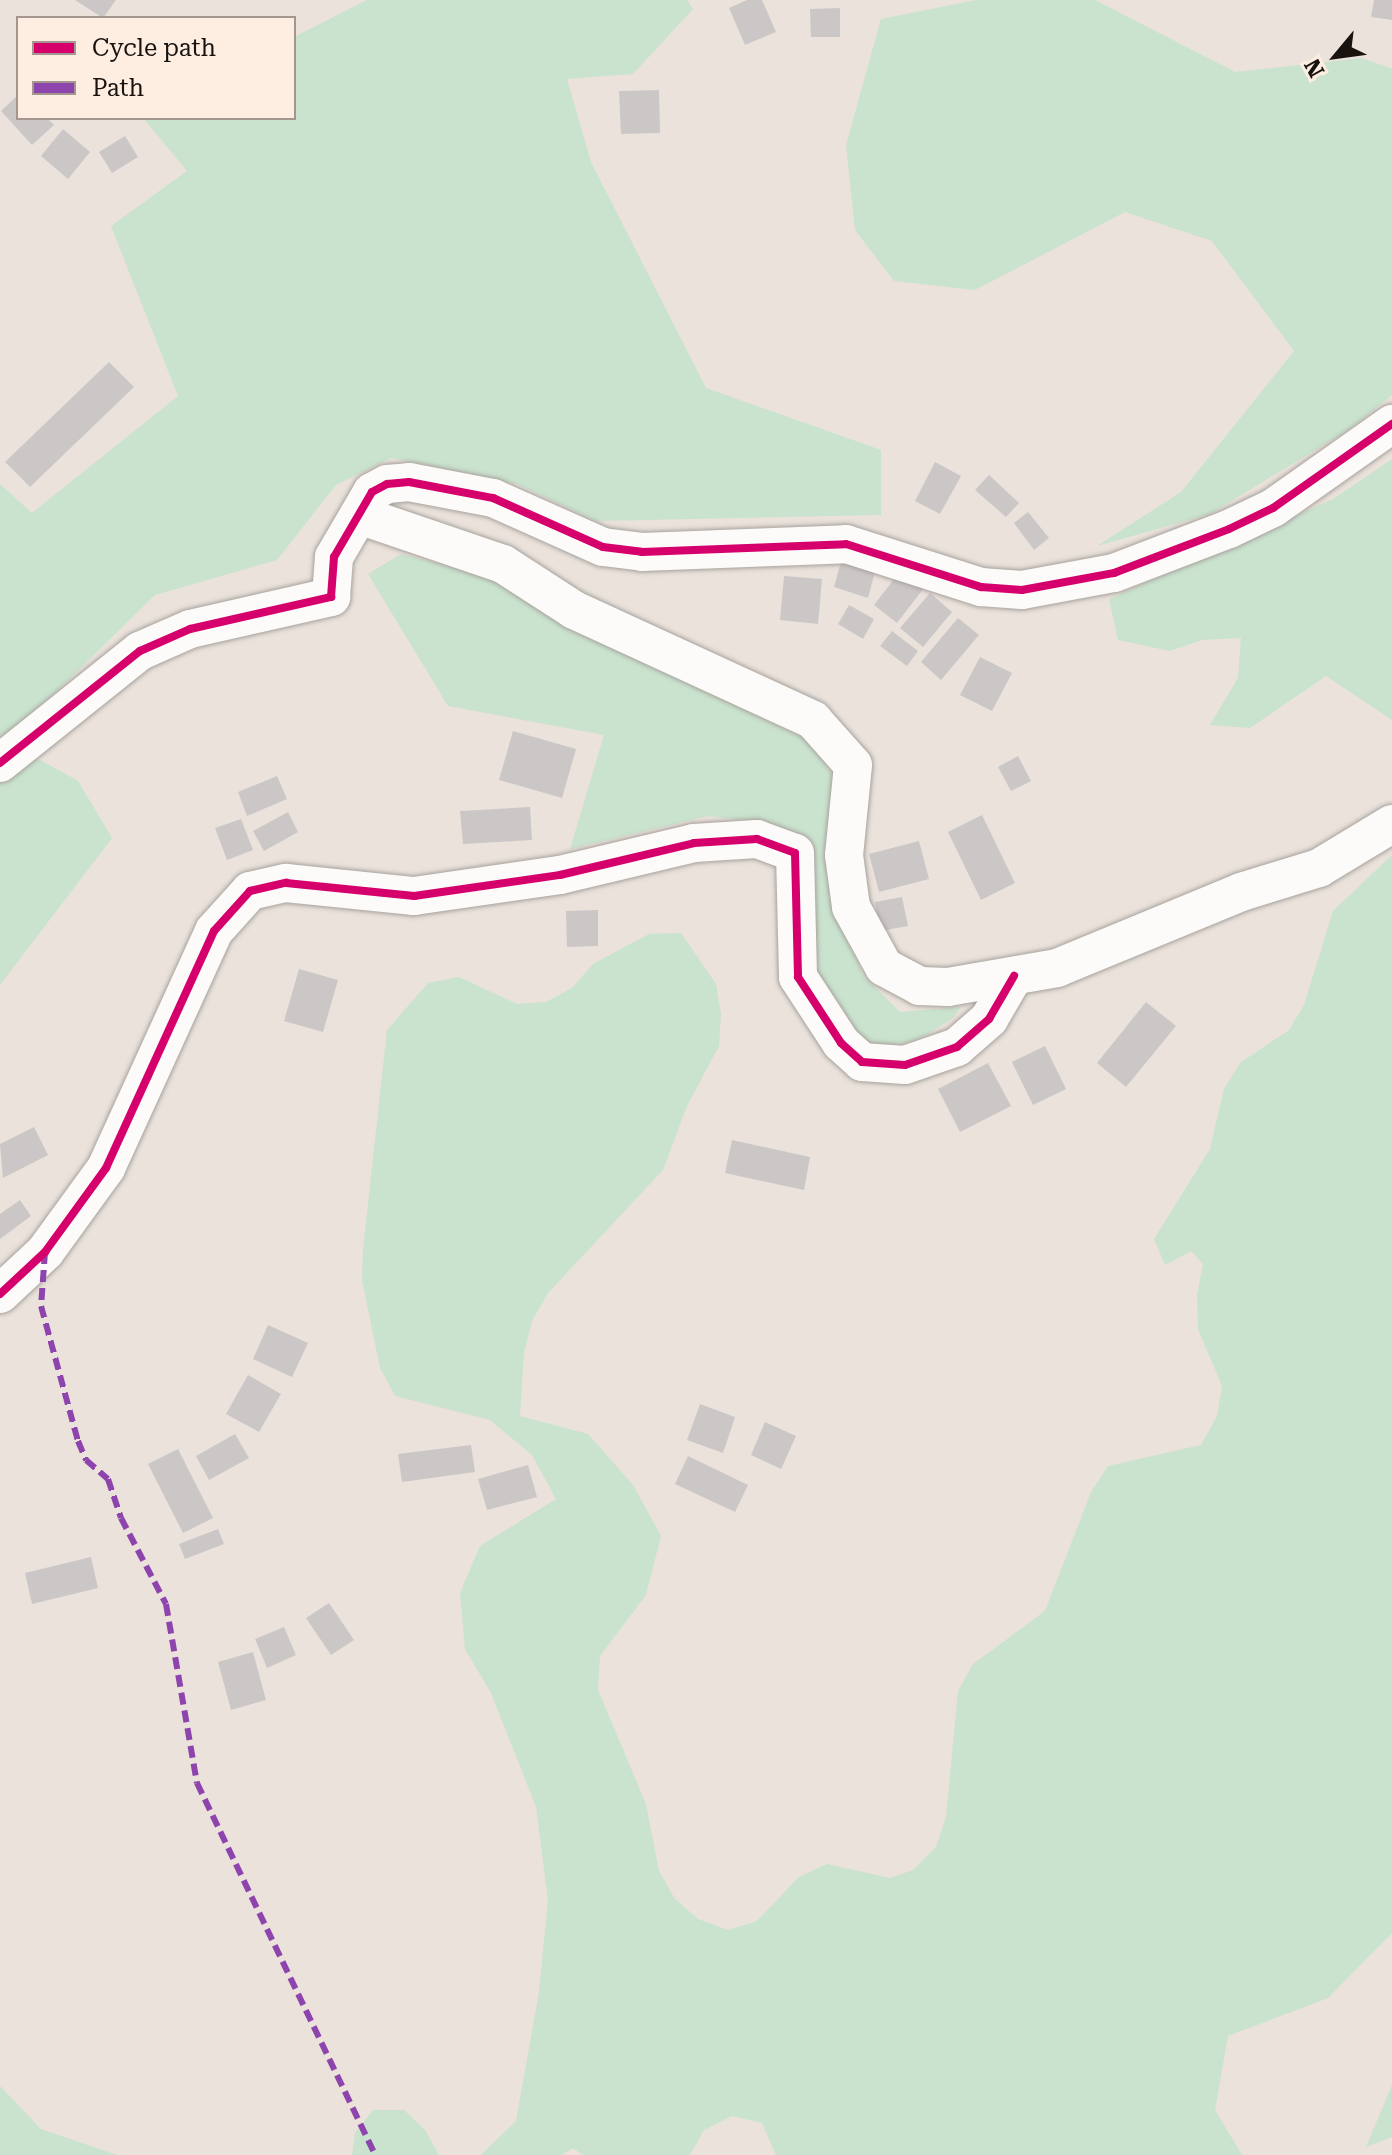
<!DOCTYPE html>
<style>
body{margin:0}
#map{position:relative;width:1392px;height:2155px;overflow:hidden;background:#eae2db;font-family:"Roboto Serif",serif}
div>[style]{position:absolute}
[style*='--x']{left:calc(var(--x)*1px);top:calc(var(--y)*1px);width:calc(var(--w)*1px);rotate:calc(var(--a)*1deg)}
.green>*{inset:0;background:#c9e3ce}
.building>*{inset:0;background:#ccc7c7}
.roads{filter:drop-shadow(0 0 2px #a8a29d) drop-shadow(0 0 2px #a8a29d)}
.street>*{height:38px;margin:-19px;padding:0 19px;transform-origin:19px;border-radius:19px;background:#fcfbfa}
.quiet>*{height:6px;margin-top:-3px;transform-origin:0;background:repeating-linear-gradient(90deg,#8e44ad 0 12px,transparent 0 18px)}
.cycleway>*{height:8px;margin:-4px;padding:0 4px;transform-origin:4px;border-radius:4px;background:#d6006c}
span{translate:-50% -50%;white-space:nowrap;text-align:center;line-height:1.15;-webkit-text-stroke:8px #feeee2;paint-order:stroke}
.legend{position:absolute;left:16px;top:16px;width:280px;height:104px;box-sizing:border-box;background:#feeee2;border:2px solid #a2968e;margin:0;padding:10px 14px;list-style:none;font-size:24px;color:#18130f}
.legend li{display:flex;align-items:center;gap:16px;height:40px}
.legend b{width:40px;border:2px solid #a2968e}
.north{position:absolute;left:1296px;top:16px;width:80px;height:80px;-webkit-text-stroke:6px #feeee2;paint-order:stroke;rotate:241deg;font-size:22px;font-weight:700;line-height:32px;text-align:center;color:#18130f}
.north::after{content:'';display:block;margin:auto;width:28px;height:36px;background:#18130f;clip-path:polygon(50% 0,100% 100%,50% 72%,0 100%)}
</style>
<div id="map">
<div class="green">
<i style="clip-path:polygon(367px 0,687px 0,693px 9px,633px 74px,567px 79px,591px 162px,706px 388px,881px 450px,881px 515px,596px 521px,517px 484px,391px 458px,336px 485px,277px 560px,155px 595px,6px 741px,78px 781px,112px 838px,0 985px,0 484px,32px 513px,178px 396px,111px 226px,187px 171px,144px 119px,294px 118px,294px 37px)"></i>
<i style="clip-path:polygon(976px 0,1095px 0,1235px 72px,1362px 58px,1392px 69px,1392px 395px,1350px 429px,1210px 514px,1097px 546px,1181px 492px,1294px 351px,1212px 241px,1125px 212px,975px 290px,894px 281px,855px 230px,846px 145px,881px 19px)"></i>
<i style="clip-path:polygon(1392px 459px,1392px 720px,1326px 676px,1250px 728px,1210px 725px,1238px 678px,1241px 638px,1202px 640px,1170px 651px,1118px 640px,1109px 599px,1333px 499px)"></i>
<i style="clip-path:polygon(401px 554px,492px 577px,630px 655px,808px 740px,836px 780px,832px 891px,862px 974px,900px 1012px,961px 1007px,953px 1018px,916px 1041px,871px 1049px,833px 1004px,807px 956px,808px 846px,774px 824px,708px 816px,570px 849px,604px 735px,448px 706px,368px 574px)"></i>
<i style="clip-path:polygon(1392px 855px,1392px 1933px,1328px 1998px,1228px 2036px,1215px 2110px,1242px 2155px,776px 2155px,762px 2123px,732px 2116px,704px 2130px,690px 2155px,583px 2155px,573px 2148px,562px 2155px,481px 2155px,516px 2121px,539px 1992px,548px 1900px,536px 1807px,491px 1693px,465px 1649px,460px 1593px,480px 1546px,556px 1499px,532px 1455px,490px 1420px,395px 1396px,380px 1368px,362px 1280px,363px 1249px,387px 1030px,428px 983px,459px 977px,517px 1004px,546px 1002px,572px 988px,593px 964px,649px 934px,681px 933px,716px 984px,721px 1014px,719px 1046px,687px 1106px,663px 1170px,548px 1293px,532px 1321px,524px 1353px,520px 1416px,588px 1434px,633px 1485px,661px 1536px,646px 1595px,600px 1656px,598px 1690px,646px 1804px,659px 1871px,675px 1899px,698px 1919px,728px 1930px,757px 1921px,799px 1877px,827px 1864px,890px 1878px,913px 1870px,936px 1847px,946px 1817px,958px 1691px,973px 1664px,1045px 1611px,1091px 1492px,1108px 1466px,1201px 1445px,1217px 1416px,1222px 1386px,1198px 1329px,1197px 1295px,1203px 1264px,1191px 1251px,1165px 1265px,1154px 1239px,1210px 1149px,1224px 1089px,1240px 1063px,1289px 1030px,1304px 1005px,1333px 911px)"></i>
<i style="clip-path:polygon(1392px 2085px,1392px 2137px,1366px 2147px)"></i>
<i style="clip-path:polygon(0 2086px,41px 2129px,117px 2155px,0 2155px)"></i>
<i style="clip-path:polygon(373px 2110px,404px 2110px,425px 2130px,439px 2155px,352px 2155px,355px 2133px)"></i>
</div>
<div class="building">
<i style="clip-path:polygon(75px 0,116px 0,103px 18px)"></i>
<i style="clip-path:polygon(747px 0,762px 0,776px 32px,745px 45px,729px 8px)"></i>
<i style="clip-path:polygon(1374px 0,1392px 0,1392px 20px,1371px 17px)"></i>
<i style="clip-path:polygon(840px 8px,840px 37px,811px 37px,810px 9px)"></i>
<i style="clip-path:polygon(659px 90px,660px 133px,621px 134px,619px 91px)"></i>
<i style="clip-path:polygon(18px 95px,18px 118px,47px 118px,54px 125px,32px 145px,1px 111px)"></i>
<i style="clip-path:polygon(63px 129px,90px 152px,68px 179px,41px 156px)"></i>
<i style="clip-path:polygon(125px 136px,138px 157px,112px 173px,99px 152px)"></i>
<i style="clip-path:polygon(109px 362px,134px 387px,30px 487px,5px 462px)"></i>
<i style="clip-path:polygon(935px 462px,961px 476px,940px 514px,915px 501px)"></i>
<i style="clip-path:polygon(989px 475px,1019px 503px,1006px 517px,975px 490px)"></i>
<i style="clip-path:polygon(1028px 512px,1049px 538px,1034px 550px,1014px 523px)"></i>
<i style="clip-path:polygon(842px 558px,876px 568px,868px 598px,834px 587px)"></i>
<i style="clip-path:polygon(901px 570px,924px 588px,897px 623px,874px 605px)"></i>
<i style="clip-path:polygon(784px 576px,822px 579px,818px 624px,780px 620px)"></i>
<i style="clip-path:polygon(930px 593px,952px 612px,923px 647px,900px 628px)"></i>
<i style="clip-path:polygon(849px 605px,874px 619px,863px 639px,838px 624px)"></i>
<i style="clip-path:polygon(958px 618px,979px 635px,941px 680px,921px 662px)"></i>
<i style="clip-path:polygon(892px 631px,918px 651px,907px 666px,880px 646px)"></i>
<i style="clip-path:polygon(980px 657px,1012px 673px,992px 711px,960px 695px)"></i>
<i style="clip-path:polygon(513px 731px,576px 749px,562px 798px,499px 780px)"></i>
<i style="clip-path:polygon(1018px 756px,1031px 781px,1011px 791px,998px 767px)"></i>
<i style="clip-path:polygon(277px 776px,287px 799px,247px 816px,238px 792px)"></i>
<i style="clip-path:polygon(530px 807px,532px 840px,463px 844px,460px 811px)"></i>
<i style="clip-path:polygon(288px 812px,298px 832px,264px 851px,253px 831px)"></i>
<i style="clip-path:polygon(982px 815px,1015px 883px,981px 900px,948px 832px)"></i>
<i style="clip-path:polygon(241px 819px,253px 850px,227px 860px,215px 828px)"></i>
<i style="clip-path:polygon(919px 841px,929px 879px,879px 892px,869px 854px)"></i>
<i style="clip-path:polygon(902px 897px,908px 926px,880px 931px,875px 902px)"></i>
<i style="clip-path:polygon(598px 910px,598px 946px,567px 947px,566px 911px)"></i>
<i style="clip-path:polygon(299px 969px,338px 980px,323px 1032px,284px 1021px)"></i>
<i style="clip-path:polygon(1146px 1002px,1176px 1026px,1126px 1087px,1097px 1063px)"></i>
<i style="clip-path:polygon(1045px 1046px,1066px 1089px,1033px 1105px,1012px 1062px)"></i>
<i style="clip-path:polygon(988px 1063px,1011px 1106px,960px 1132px,938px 1089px)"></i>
<i style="clip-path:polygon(34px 1127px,48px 1155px,3px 1178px,0 1144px)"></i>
<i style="clip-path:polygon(732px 1140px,810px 1157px,804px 1190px,725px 1173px)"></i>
<i style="clip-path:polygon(20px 1200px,31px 1216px,0 1239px,0 1214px)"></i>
<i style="clip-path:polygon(268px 1325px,308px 1343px,292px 1377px,253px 1359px)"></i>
<i style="clip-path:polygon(248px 1375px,281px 1394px,259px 1432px,226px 1414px)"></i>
<i style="clip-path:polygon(700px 1404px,735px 1417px,723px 1453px,687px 1440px)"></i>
<i style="clip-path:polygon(765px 1422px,796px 1436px,781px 1469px,751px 1455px)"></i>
<i style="clip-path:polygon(235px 1434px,249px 1458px,209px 1480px,196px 1456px)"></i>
<i style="clip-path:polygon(471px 1445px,475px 1472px,402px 1482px,398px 1454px)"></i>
<i style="clip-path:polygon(178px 1449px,213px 1518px,183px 1533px,148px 1464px)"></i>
<i style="clip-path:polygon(688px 1456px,748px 1485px,735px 1512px,675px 1484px)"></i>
<i style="clip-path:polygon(528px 1465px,537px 1497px,487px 1510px,478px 1479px)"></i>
<i style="clip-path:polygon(218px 1529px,224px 1544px,185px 1559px,179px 1544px)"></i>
<i style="clip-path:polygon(91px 1557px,98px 1588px,32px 1604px,25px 1573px)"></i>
<i style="clip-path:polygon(329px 1603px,354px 1640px,331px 1655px,306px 1618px)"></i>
<i style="clip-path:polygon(284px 1627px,296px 1655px,267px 1668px,255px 1639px)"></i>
<i style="clip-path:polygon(253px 1652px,266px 1700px,231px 1710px,218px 1662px)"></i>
</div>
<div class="roads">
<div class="street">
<i style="--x:359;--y:515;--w:152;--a:18.8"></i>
<i style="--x:503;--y:564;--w:85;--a:32.9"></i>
<i style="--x:574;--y:610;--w:263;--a:24.7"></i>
<i style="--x:813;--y:720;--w:60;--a:48.4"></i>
<i style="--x:853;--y:765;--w:90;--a:95.7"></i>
<i style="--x:844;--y:855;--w:52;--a:82.3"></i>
<i style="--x:851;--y:907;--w:68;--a:61.2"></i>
<i style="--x:884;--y:967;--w:40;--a:28"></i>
<i style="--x:919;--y:986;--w:29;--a:2"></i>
<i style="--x:948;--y:987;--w:111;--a:-9.9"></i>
<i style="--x:1057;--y:968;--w:199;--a:-22.4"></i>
<i style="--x:1241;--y:892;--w:82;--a:-17.1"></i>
<i style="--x:1319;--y:868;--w:85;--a:-31.1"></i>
<i style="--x:0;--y:763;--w:179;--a:-38.7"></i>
<i style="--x:140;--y:651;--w:55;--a:-23.7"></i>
<i style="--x:190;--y:629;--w:145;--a:-12.8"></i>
<i style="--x:331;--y:597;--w:40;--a:-85.7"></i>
<i style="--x:334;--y:557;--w:75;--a:-59.7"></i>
<i style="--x:372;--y:492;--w:17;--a:-28"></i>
<i style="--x:387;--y:484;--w:22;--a:-5"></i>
<i style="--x:409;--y:482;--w:86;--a:10.8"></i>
<i style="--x:493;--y:498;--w:120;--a:24"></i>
<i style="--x:603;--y:547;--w:39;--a:7"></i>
<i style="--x:642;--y:552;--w:204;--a:-2.2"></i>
<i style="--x:846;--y:544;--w:142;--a:17.7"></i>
<i style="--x:981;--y:587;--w:41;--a:4.2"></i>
<i style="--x:1022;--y:590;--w:94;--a:-10.5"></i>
<i style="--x:1114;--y:573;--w:123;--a:-20.9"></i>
<i style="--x:1229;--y:529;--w:49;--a:-25.5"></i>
<i style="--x:1273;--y:508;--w:146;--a:-35.2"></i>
<i style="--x:0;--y:1294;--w:62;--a:-43"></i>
<i style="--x:45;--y:1252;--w:104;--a:-54"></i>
<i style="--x:106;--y:1168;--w:260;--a:-65.5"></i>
<i style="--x:214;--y:931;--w:54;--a:-48"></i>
<i style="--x:250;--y:891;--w:37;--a:-13"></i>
<i style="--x:286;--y:883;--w:129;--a:5.8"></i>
<i style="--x:414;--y:896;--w:148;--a:-8.2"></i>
<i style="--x:560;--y:875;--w:138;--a:-13.4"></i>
<i style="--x:694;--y:843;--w:63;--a:-3.6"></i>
<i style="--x:757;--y:839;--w:40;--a:20.2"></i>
<i style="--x:795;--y:853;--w:124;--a:88.6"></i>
<i style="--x:798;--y:977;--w:79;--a:56.9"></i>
<i style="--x:841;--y:1043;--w:28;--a:42"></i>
<i style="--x:862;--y:1062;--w:43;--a:4"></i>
<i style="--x:905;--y:1065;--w:55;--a:-19.1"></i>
<i style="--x:957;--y:1047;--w:43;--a:-41.2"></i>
<i style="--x:989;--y:1019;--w:50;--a:-59.8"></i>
</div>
</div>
<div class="quiet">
<i style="--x:45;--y:1252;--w:54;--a:94.2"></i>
<i style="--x:41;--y:1306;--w:140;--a:74.7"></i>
<i style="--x:78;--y:1441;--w:21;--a:67"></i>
<i style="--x:86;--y:1460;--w:29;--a:41"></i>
<i style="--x:108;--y:1479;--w:41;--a:71.6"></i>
<i style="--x:121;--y:1518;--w:97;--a:62.4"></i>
<i style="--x:166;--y:1604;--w:182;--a:80.2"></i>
<i style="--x:197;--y:1783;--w:412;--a:64.4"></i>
</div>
<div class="cycleway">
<i style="--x:0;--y:763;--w:179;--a:-38.7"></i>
<i style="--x:140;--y:651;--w:55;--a:-23.7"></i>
<i style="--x:190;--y:629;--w:145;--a:-12.8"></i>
<i style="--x:331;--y:597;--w:40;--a:-85.7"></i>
<i style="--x:334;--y:557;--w:75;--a:-59.7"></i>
<i style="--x:372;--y:492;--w:17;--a:-28"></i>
<i style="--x:387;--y:484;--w:22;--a:-5"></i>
<i style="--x:409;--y:482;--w:86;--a:10.8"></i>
<i style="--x:493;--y:498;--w:120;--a:24"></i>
<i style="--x:603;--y:547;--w:39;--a:7"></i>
<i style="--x:642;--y:552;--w:204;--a:-2.2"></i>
<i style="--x:846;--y:544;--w:142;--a:17.7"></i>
<i style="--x:981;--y:587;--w:41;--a:4.2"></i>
<i style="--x:1022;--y:590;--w:94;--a:-10.5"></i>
<i style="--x:1114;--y:573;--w:123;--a:-20.9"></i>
<i style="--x:1229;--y:529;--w:49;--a:-25.5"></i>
<i style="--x:1273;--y:508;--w:146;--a:-35.2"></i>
<i style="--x:0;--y:1294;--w:62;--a:-43"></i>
<i style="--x:45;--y:1252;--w:104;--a:-54"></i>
<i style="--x:106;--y:1168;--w:260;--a:-65.5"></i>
<i style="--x:214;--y:931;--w:54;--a:-48"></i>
<i style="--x:250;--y:891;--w:37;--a:-13"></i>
<i style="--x:286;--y:883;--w:129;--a:5.8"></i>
<i style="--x:414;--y:896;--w:148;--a:-8.2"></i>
<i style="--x:560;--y:875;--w:138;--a:-13.4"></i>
<i style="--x:694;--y:843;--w:63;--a:-3.6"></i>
<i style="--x:757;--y:839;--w:40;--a:20.2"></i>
<i style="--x:795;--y:853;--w:124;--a:88.6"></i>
<i style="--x:798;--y:977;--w:79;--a:56.9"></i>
<i style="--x:841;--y:1043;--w:28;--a:42"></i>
<i style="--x:862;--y:1062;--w:43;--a:4"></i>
<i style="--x:905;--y:1065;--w:55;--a:-19.1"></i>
<i style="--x:957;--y:1047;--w:43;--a:-41.2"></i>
<i style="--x:989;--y:1019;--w:50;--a:-59.8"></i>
</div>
<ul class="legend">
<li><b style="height:10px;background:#d6006c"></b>Cycle path</li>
<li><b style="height:10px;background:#8e44ad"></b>Path</li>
</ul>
<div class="north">N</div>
</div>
